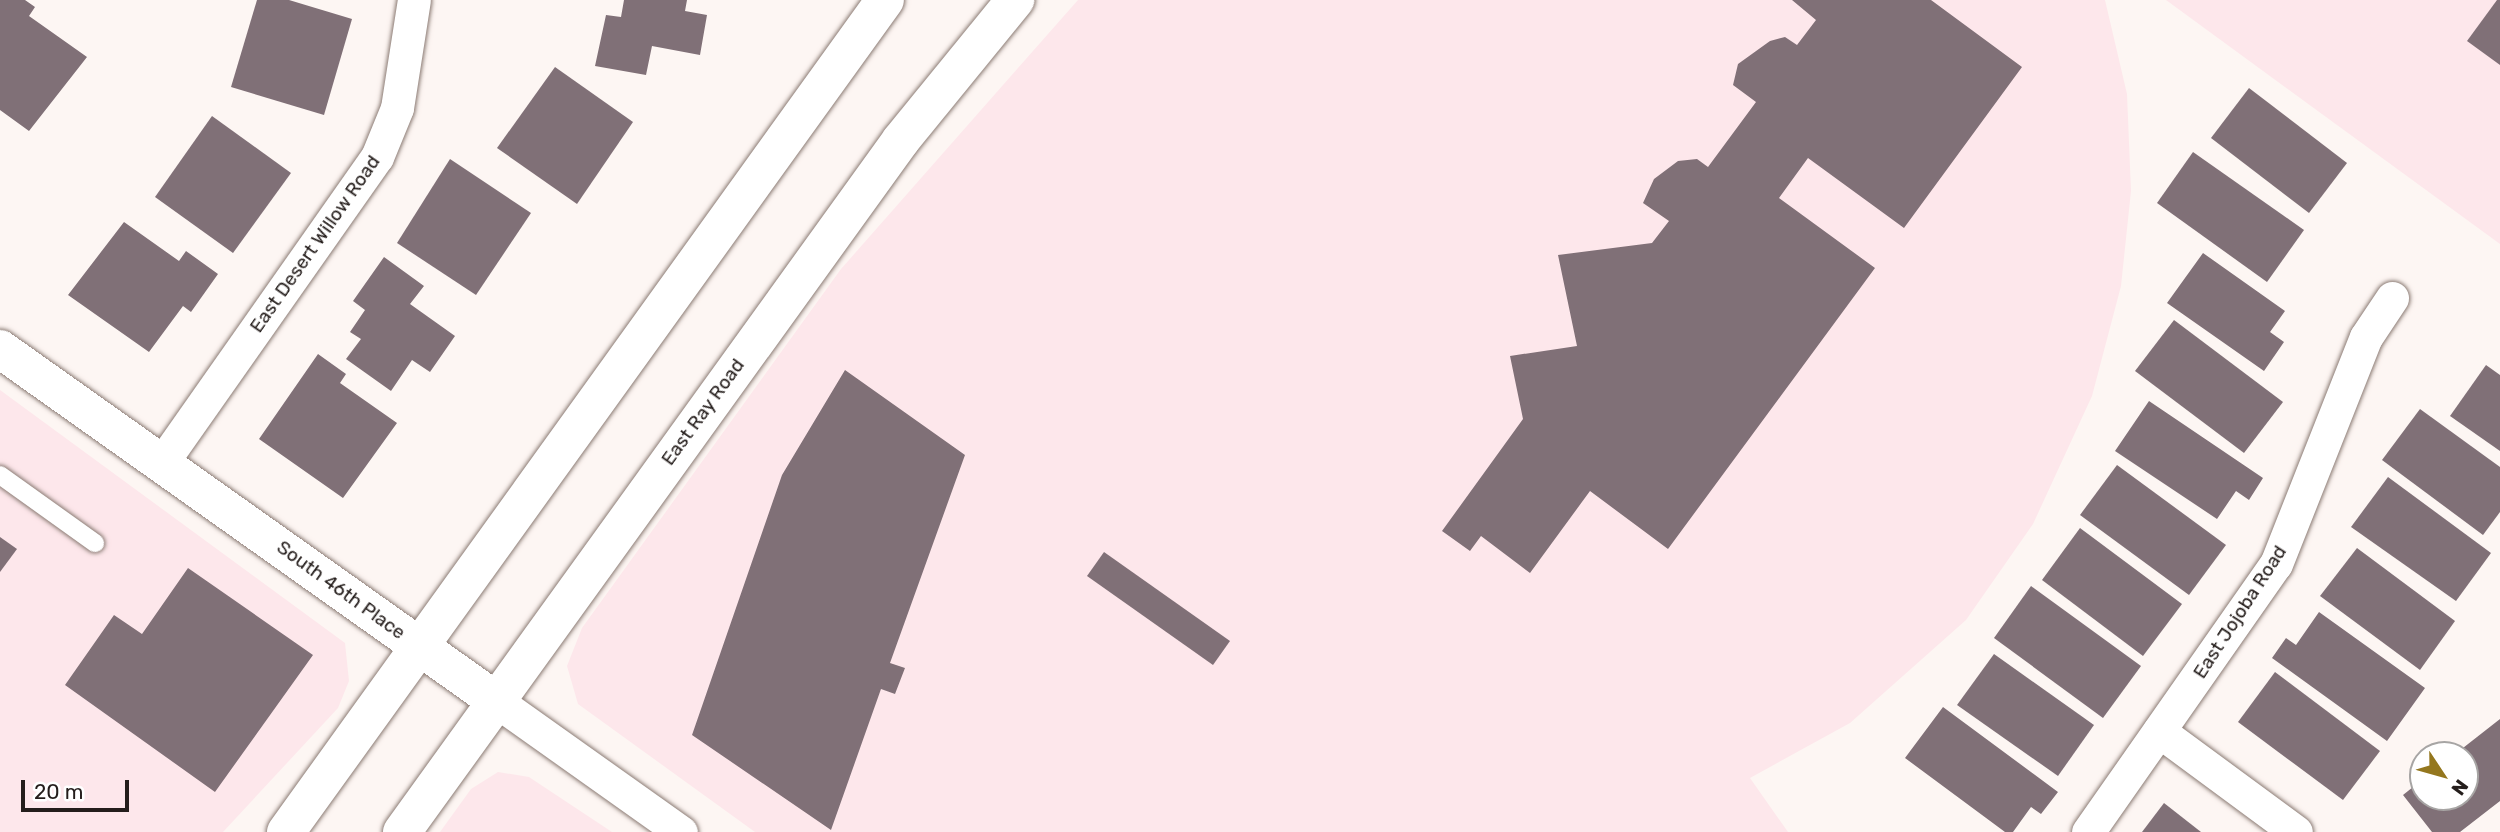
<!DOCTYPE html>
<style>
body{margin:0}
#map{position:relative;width:2500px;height:832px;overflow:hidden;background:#fdf6f3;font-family:Rubik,sans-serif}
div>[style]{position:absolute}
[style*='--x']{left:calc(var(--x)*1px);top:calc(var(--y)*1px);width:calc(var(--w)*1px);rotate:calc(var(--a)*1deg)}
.commercial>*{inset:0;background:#fde7eb}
.building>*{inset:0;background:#807077}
.roads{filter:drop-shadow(0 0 2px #8b7b74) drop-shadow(0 0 2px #8b7b74)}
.service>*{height:18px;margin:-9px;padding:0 9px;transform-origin:9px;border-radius:9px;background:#fff}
.minor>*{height:33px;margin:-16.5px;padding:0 16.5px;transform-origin:16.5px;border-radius:16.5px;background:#fff}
.tertiary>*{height:38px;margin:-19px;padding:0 19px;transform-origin:19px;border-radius:19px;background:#fff}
.secondary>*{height:38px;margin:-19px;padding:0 19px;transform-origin:19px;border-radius:19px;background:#fff}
span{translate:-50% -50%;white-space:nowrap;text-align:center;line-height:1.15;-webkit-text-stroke:6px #fff;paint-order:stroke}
.street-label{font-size:19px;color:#241d1b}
.north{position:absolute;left:2409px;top:741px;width:70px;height:70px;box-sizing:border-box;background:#fff;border:2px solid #a7a5a4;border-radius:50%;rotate:126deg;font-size:19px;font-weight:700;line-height:28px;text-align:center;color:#241d1b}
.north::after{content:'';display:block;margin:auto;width:24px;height:32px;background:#94771e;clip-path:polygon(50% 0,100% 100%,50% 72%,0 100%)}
.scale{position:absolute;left:21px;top:780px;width:108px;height:32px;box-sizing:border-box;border:4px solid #241d1b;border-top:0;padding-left:9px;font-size:21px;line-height:24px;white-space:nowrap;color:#241d1b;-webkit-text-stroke:5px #fff;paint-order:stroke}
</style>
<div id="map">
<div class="commercial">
<i style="clip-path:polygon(1078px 0,2105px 0,2127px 94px,2131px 191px,2121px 286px,2092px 396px,2033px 524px,1966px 620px,1850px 723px,1750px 778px,1788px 832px,755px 832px,578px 704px,567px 666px,582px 628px,841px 269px)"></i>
<i style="clip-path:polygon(2166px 0,2500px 0,2500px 244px)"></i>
<i style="clip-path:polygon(0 390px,345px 643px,349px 681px,338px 708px,223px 832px,0 832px)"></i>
<i style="clip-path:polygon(498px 772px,529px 777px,612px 832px,440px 832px,471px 789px)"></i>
</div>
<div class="building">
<i style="clip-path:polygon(0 0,25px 0,35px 7px,29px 16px,87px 57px,29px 131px,0 110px)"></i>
<i style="clip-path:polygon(257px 0,289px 0,352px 19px,324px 115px,231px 87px)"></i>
<i style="clip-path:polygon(624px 0,687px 0,685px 11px,707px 15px,700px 55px,652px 46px,646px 75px,595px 66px,606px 15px,621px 17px)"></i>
<i style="clip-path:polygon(1792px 0,1931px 0,2022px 67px,1904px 228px,1808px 158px,1779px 198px,1875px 268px,1668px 549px,1590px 491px,1530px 573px,1481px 536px,1470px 551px,1442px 531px,1523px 419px,1510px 356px,1577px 346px,1558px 255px,1652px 243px,1669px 221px,1643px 203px,1654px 179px,1678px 161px,1697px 159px,1708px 167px,1756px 102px,1733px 85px,1738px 64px,1770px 41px,1785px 37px,1797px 45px,1816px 20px)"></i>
<i style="clip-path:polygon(2497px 0,2500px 0,2500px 65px,2467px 41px)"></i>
<i style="clip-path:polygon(555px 67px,633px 122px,577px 204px,497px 148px)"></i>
<i style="clip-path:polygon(2249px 88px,2347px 163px,2309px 213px,2211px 138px)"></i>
<i style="clip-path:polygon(212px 116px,291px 173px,233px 253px,155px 197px)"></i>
<i style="clip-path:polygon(2193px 152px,2304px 230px,2267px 282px,2157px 203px)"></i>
<i style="clip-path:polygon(450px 159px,531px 213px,476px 295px,397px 243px)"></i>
<i style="clip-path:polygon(124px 222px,179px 261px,186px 251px,218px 274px,191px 312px,183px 306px,149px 352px,68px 295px)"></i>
<i style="clip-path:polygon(2203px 253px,2285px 311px,2270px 332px,2284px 342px,2264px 371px,2167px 303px)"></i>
<i style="clip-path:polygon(384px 257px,424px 286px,410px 304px,455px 336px,430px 372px,412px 360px,391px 391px,346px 359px,361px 339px,350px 332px,365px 310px,353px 301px)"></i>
<i style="clip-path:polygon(2174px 320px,2283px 402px,2244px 453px,2135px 371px)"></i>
<i style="clip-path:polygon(318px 354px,346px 374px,340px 383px,397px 423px,343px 498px,259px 439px)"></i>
<i style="clip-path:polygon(2486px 365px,2500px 375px,2500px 451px,2450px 416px)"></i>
<i style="clip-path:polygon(845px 370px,965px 455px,890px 663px,905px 668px,895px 694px,881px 689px,831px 830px,692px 735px,782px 475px)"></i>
<i style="clip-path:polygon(2149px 401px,2263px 478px,2249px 500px,2236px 491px,2217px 519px,2115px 451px)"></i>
<i style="clip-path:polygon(2420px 409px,2500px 467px,2500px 512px,2483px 535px,2382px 460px)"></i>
<i style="clip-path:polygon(2117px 465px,2226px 545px,2189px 595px,2080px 515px)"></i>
<i style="clip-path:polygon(2388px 477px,2491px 553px,2456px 601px,2351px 527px)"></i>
<i style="clip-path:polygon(2080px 528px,2182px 604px,2143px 656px,2042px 580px)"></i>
<i style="clip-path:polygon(0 537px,17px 549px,0 572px)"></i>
<i style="clip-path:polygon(2357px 548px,2455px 621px,2420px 670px,2320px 596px)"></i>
<i style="clip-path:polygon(1104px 552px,1230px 641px,1213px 665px,1087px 576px)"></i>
<i style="clip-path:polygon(188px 568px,313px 655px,215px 792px,65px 685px,114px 615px,142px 634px)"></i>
<i style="clip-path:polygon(2031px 586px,2141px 666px,2103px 718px,1994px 638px)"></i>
<i style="clip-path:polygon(2319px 612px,2425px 688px,2387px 741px,2272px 658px,2286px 638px,2296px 645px)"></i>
<i style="clip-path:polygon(1994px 654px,2094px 725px,2058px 776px,1957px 705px)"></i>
<i style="clip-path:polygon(2275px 672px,2380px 751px,2343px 800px,2238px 722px)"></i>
<i style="clip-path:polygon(1943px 707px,2058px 792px,2041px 814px,2031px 807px,2013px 832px,2005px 832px,1905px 758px)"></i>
<i style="clip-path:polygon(2500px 719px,2500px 801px,2460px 832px,2432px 832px,2403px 795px,2423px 779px,2423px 797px,2465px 797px,2465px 755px,2454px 755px)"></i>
<i style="clip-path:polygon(2164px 803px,2201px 832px,2142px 832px)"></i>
</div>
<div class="roads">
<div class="service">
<i style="--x:0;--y:475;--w:117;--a:35.6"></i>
</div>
<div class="minor">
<i style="--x:161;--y:464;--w:375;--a:-54.9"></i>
<i style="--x:377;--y:157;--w:53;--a:-67.8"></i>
<i style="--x:397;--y:108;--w:109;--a:-81.1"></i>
<i style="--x:495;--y:700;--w:228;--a:35.4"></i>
<i style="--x:2159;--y:731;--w:170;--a:36.4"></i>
<i style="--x:2088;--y:832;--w:327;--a:-55"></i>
<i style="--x:2276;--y:564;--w:244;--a:-68.4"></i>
<i style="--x:2366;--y:337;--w:47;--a:-56.3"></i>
</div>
<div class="tertiary">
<i style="--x:0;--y:349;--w:607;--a:35.34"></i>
</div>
<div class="secondary">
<i style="--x:286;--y:832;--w:1025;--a:-54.25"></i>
<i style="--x:402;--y:832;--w:853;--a:-54.2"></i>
<i style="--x:901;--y:140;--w:181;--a:-50.8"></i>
</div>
</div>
<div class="street-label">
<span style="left:315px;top:244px;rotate:-55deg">East Desert Willow Road</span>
<span style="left:703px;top:412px;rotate:-54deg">East Ray Road</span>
<span style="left:341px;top:590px;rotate:36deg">South 46th Place</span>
<span style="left:2240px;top:612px;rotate:-57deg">East Jojoba Road</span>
</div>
<div class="north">N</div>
<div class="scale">20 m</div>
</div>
